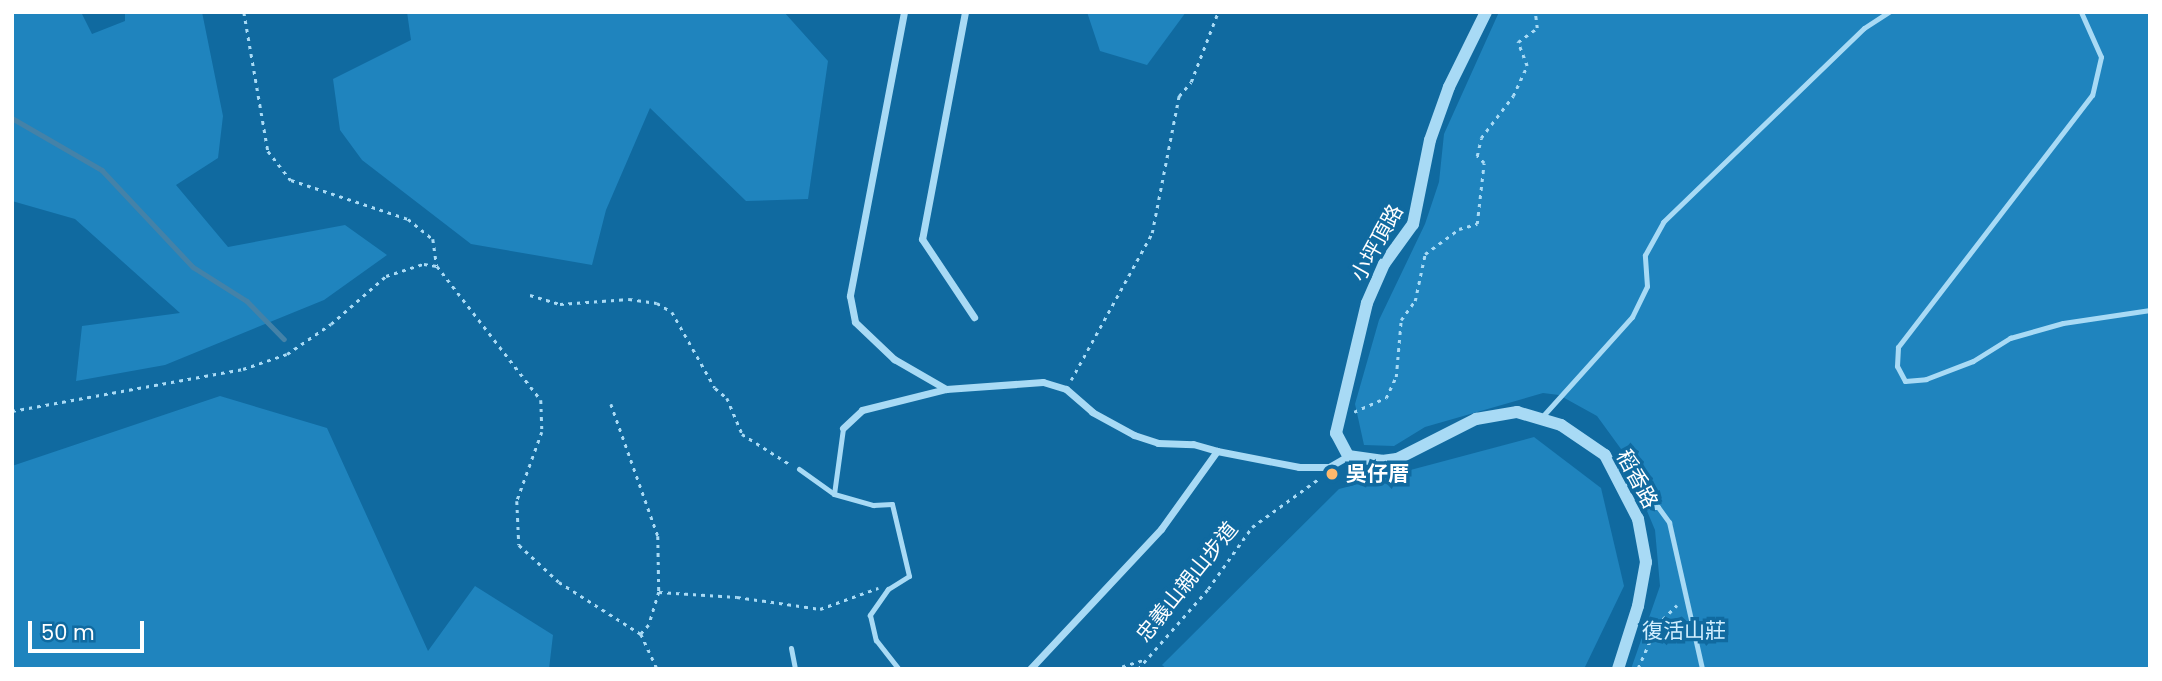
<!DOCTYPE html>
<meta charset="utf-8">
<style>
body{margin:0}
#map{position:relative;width:2162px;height:681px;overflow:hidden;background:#106aa0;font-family:Poppins,"Noto Sans TC",sans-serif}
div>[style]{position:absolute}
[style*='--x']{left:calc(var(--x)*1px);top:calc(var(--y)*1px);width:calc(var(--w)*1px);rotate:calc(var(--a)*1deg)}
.green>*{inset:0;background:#1f84be}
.stream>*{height:4.5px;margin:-2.25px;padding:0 2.25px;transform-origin:2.25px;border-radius:2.25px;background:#4482a8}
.path>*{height:2.5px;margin-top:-1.25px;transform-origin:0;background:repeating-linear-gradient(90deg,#a8daf5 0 3.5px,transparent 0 8.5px)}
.service>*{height:5px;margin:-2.5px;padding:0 2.5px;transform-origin:2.5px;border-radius:2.5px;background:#a8daf5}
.minor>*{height:7px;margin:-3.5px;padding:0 3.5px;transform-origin:3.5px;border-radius:3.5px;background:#a8daf5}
.tertiary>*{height:12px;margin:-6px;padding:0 6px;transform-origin:6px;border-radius:6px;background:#a8daf5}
.dots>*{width:19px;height:19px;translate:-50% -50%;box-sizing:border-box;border:4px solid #106aa0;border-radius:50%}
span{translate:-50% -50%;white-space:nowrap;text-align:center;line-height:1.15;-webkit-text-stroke:7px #106aa0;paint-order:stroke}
.street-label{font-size:21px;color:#fff}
.poi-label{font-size:21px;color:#fff;font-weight:700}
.left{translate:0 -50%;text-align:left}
.park-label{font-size:21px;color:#d1eefe}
.frame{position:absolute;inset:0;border:14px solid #fff;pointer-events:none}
.scale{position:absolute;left:28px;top:621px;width:116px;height:32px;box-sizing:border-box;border:4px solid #fff;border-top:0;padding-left:9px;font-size:21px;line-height:24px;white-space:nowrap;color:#fff;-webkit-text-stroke:5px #106aa0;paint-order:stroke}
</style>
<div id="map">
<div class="green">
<i style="clip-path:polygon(12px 12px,81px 12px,92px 34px,125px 21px,125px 12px,202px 12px,223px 116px,218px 158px,176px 185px,228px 247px,345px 225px,387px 255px,324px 300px,165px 365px,76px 381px,82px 326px,180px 313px,75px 219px,12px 201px)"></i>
<i style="clip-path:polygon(407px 12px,784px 12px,828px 61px,808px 199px,746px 201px,650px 108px,606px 210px,592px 265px,471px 244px,362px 160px,340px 130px,333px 79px,411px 40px)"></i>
<i style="clip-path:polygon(1087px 12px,1186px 12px,1147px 65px,1100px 51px)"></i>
<i style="clip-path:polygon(1499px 12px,2150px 12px,2150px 669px,1631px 669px,1660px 586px,1655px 530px,1621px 449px,1597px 416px,1559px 395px,1543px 393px,1425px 427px,1394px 446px,1364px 445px,1355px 404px,1379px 320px,1425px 224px,1439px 182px,1444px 134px)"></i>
<i style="clip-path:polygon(220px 396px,327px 428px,428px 651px,475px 586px,553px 635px,549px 669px,12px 669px,12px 466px)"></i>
<i style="clip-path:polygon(1534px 437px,1601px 488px,1624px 586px,1584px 669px,1167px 669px,1162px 665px,1339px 489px)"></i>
</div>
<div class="stream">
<i style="--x:12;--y:118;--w:104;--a:30"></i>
<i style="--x:102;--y:170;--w:133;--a:46.8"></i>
<i style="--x:193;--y:267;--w:64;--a:32.2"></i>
<i style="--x:247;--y:301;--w:53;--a:45.8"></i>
</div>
<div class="path">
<i style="--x:244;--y:12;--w:141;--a:80.2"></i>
<i style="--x:268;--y:151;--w:37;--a:52"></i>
<i style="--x:291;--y:180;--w:123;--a:18.4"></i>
<i style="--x:408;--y:219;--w:32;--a:39"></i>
<i style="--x:433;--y:239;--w:27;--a:82"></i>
<i style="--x:437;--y:266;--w:170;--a:52.2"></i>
<i style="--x:541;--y:400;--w:32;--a:88"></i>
<i style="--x:542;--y:432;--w:73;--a:109.9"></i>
<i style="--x:517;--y:501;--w:44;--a:87.4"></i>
<i style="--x:519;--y:545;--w:54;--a:42.8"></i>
<i style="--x:559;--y:582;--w:97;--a:32.4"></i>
<i style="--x:641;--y:634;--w:38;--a:65"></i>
<i style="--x:530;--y:295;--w:31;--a:17"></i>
<i style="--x:560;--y:304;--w:69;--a:-4.1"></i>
<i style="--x:629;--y:299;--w:28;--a:8"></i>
<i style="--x:657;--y:303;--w:17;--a:31"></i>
<i style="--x:672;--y:312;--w:87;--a:60.5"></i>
<i style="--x:715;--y:388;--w:16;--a:40"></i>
<i style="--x:727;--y:398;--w:39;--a:67"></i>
<i style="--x:742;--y:434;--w:58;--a:32.3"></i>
<i style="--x:1071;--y:380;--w:168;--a:-61.1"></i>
<i style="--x:1152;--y:233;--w:140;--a:-78.9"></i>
<i style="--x:1179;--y:96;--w:18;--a:-49"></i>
<i style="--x:1191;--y:82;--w:75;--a:-68.9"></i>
<i style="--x:611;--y:404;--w:140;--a:70.4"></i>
<i style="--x:658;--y:536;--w:56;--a:89"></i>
<i style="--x:659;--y:592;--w:34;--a:107"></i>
<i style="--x:649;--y:625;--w:12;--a:132"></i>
<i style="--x:12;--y:411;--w:235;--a:-10.3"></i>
<i style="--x:243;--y:369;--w:46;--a:-18.8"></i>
<i style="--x:287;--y:354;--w:53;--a:-34.3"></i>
<i style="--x:331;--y:324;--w:73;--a:-41.1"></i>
<i style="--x:386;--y:276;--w:40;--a:-18"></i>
<i style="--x:424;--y:264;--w:13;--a:9"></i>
<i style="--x:1354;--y:412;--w:35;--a:-24"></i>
<i style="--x:1386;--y:398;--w:23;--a:-65"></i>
<i style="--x:1396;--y:377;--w:57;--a:-85"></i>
<i style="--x:1401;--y:320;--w:24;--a:-54"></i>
<i style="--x:1415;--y:301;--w:48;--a:-78"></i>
<i style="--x:1425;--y:254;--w:42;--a:-36.3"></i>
<i style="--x:1459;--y:229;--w:19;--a:-16"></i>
<i style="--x:1477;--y:224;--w:61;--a:-83.5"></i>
<i style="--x:1484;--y:163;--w:10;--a:-135"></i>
<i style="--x:1477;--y:156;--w:18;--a:-77"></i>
<i style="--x:1481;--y:138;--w:53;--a:-52.7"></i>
<i style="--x:1513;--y:96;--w:33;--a:-65"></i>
<i style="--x:1527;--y:66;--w:26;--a:-111"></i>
<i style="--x:1518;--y:42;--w:24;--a:-36"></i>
<i style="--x:1537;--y:28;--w:16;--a:-97"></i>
<i style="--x:659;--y:592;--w:78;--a:3.7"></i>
<i style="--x:737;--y:597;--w:84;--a:8.2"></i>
<i style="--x:820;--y:609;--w:62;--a:-19.9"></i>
<i style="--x:1638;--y:668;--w:47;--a:-66.2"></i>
<i style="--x:1657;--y:625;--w:28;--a:-45"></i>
<i style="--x:1114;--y:669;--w:31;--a:-17"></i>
<i style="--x:1138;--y:669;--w:106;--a:-48.8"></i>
<i style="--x:1208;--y:589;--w:76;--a:-54.6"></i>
<i style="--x:1252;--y:527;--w:84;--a:-35.8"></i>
</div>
<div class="service">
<i style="--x:2081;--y:12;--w:49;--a:66"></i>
<i style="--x:2101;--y:57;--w:39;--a:103"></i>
<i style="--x:2092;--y:95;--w:318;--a:127.6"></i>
<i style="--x:1898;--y:347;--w:19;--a:93"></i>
<i style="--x:1897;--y:366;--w:17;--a:62"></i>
<i style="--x:1905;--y:381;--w:21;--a:-5"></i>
<i style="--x:1926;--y:379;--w:50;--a:-21"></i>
<i style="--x:1973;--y:361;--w:44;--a:-31.9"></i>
<i style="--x:2010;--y:338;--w:55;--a:-15.8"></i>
<i style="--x:2063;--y:323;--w:88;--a:-8.5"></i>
<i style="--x:1541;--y:418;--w:136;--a:-48"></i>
<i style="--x:1632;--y:317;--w:34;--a:-64"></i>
<i style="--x:1647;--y:286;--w:31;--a:-94"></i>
<i style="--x:1645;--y:255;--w:38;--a:-61"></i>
<i style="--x:1663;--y:222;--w:279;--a:-44"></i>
<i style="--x:1864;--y:28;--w:30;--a:-33"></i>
<i style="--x:799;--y:469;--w:43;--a:35.5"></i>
<i style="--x:834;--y:494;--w:67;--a:-82.2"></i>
<i style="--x:834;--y:494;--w:41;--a:15.8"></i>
<i style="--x:873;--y:505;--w:19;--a:-3"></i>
<i style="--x:892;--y:504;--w:74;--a:76.7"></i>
<i style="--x:909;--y:576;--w:25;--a:148"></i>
<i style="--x:888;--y:589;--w:32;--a:125"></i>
<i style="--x:870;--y:615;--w:26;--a:77"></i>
<i style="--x:876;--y:640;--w:37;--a:52"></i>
<i style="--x:1632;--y:507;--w:26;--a:0"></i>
<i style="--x:1658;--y:507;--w:19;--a:54"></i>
<i style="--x:1669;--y:522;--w:151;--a:77.3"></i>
<i style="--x:791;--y:648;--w:21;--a:79"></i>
</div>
<div class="minor">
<i style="--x:904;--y:12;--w:289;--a:100.8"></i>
<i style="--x:850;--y:296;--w:26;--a:79"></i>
<i style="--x:855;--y:322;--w:54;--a:43.5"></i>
<i style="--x:894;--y:359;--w:60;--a:30"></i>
<i style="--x:946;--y:389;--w:97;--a:-4.1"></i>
<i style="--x:1043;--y:382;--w:24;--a:17"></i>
<i style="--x:1066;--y:389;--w:35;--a:41"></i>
<i style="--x:1092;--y:412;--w:48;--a:28.7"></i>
<i style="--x:1134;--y:435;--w:25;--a:18"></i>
<i style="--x:1158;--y:443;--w:35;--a:2"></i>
<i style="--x:1193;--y:444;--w:25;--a:16"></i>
<i style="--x:965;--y:12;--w:231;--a:100.7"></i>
<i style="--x:922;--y:239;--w:94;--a:56.3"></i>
<i style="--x:843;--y:428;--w:26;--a:-43"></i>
<i style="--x:862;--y:410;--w:87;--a:-14"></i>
<i style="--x:1030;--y:669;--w:192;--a:-46.9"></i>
<i style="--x:1161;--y:529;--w:96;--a:-54.3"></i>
<i style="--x:1217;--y:451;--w:84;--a:11"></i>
<i style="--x:1299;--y:467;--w:30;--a:0"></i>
<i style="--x:1329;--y:467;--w:22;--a:-30"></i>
</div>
<div class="tertiary">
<i style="--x:1486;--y:12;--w:84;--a:116.3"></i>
<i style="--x:1449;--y:87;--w:56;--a:109.7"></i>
<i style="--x:1430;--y:140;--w:86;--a:101.4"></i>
<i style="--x:1413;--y:224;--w:49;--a:125.9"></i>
<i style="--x:1384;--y:264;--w:43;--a:113.6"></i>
<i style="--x:1367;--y:303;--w:134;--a:103.4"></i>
<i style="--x:1336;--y:433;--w:26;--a:62"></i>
<i style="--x:1348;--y:456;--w:34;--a:8"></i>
<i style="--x:1382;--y:461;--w:15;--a:-8"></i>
<i style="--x:1397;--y:459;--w:89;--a:-26.9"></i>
<i style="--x:1476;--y:419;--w:42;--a:-9.7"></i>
<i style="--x:1517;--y:412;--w:46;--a:16.5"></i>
<i style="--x:1561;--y:425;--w:53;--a:34.3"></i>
<i style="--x:1605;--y:455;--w:72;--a:62.7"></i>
<i style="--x:1638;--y:519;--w:44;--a:79.5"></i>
<i style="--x:1646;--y:562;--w:45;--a:100.3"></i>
<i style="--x:1638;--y:606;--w:66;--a:107.6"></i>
</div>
<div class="dots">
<i style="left:1332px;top:474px;background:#ffb96c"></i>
</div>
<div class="street-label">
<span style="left:1377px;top:243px;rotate:-61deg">小坪頂路</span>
<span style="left:1637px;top:479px;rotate:62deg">稻香路</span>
<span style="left:1187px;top:582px;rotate:-51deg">忠義山親山步道</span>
</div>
<div class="poi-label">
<span class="left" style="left:1346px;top:474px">吳仔厝</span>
</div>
<div class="park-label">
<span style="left:1684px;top:631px">復活山莊</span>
</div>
<div class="frame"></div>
<div class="scale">50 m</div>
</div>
